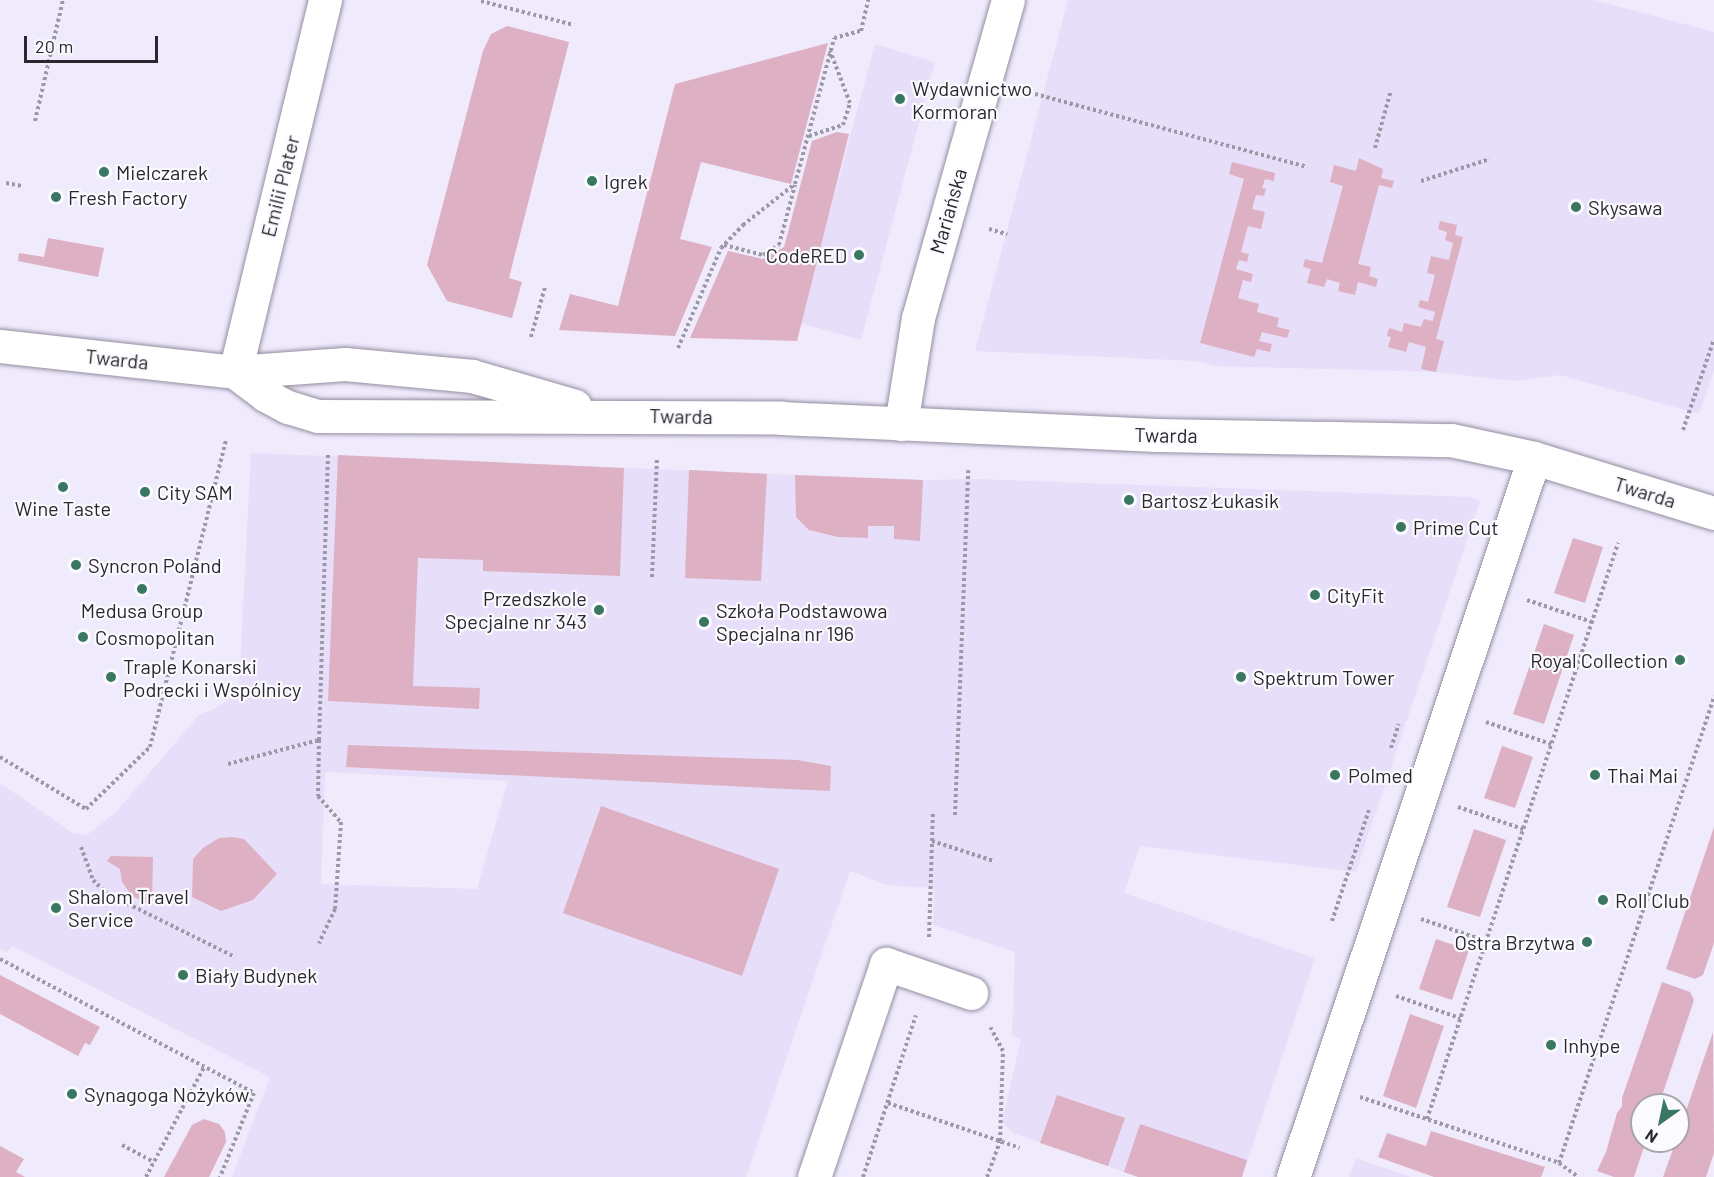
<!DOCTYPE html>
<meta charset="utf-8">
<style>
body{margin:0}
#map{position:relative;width:1714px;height:1177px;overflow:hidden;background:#f0eafd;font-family:Barlow,sans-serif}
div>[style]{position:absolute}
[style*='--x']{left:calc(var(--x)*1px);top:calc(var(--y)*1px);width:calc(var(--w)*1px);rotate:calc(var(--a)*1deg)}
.built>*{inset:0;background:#e7def9}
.green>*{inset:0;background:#deb0c3}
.path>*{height:4px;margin-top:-2px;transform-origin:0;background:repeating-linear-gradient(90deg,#9d98a6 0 3px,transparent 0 6px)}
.roads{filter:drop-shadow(0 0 2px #948ea0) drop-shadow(0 0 2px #948ea0)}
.minor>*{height:33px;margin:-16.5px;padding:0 16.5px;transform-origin:16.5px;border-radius:16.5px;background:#fff}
.dots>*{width:16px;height:16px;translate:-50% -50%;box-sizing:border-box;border:3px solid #fbfafe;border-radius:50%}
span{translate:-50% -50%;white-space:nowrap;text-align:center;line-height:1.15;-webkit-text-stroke:4.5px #fbfafe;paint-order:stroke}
.poi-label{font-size:20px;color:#2a272e}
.left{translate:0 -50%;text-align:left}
.right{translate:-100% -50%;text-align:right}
.street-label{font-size:20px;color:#2a272e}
.north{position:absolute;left:1630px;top:1093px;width:60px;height:60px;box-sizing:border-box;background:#fbfafe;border:2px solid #a7a6ab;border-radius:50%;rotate:213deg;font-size:16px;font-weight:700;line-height:24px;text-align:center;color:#2a272e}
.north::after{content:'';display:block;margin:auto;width:21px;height:27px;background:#397763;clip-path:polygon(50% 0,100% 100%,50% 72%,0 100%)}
.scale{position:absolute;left:24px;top:36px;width:134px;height:27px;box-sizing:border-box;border:3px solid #2a272e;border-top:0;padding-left:8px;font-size:18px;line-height:21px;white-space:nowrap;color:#2a272e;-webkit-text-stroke:4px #fbfafe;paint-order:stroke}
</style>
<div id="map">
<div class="built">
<i style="clip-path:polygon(1068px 0,1594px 0,1714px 32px,1714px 370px,1699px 414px,1560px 375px,1514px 381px,1436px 372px,1216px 366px,1195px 361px,975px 351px)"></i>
<i style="clip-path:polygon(875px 44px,935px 62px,861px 340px,800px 323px)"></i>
<i style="clip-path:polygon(evenodd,251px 453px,923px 480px,977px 479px,1471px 497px,1480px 501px,1356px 872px,1140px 846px,1124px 893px,1315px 958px,1242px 1177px,1138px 1177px,1013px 1133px,1002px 1122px,1021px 1039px,1012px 1036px,1015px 952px,933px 925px,934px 888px,887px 885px,850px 871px,746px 1177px,232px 1177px,270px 1077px,12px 946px,7px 953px,0 948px,0 783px,73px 833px,87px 835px,115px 813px,199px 715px,214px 709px,229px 699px,239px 686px,251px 453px,325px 772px,508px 781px,477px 889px,321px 884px,325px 772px)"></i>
<i style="clip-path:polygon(1356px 1158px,1361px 1160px,1411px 1177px,1349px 1177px)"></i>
</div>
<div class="green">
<i style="clip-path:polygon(507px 26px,569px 42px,509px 278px,522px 282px,512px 318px,447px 301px,427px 265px,483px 51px,491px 34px)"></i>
<i style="clip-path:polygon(828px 43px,791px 184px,701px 162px,680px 239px,712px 247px,675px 336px,559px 330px,570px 294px,618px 306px,675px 84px)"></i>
<i style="clip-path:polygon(837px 132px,849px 134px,797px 341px,690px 338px,728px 251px,763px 259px,784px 247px,812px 141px)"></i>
<i style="clip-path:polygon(1359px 158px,1383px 169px,1381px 178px,1394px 181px,1392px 188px,1379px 185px,1358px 264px,1371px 267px,1369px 276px,1378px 279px,1376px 287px,1358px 282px,1355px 295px,1338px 291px,1340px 283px,1327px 279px,1324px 287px,1307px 283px,1311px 269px,1303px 267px,1305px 259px,1322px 263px,1343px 186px,1330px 182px,1334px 165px,1356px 171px)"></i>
<i style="clip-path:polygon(1232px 162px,1275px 173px,1274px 181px,1265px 179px,1262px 188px,1266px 189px,1264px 196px,1256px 195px,1252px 209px,1265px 212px,1261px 229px,1248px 226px,1241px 252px,1249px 254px,1247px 262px,1239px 260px,1236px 269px,1253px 274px,1251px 282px,1243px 280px,1238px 298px,1259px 304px,1257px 312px,1279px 318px,1277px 327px,1290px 330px,1287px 338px,1262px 332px,1259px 341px,1272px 344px,1270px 352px,1257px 349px,1254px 357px,1200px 343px,1244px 179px,1229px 174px)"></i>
<i style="clip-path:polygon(1440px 221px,1457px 225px,1455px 235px,1463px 237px,1436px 339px,1444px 341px,1436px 372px,1421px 369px,1426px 347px,1409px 342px,1406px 352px,1388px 347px,1391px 337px,1387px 336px,1389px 328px,1402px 332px,1404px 323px,1421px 327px,1424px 319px,1433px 321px,1435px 312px,1418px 307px,1420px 300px,1428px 302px,1435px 275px,1427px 273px,1431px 256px,1449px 260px,1453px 243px,1445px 240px,1447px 232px,1438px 229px)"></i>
<i style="clip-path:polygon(48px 238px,104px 248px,98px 277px,18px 261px,19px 253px,44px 257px)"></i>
<i style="clip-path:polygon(338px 455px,624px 468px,620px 576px,483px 571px,483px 560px,418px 558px,413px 686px,480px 688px,479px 709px,328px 701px)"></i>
<i style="clip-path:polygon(689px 470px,767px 474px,761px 581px,685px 578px)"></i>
<i style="clip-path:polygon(795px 475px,923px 480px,920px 541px,894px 539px,894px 526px,868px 526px,868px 538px,838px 537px,809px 530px,796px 517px)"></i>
<i style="clip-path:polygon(1573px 538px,1603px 547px,1585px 603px,1554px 593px)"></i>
<i style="clip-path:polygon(1544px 624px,1574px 635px,1544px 724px,1513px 714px)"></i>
<i style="clip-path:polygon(348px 745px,797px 760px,831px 766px,830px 791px,346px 767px)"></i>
<i style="clip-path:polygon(1502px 746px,1533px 757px,1515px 808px,1484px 798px)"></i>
<i style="clip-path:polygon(601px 806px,779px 869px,742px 976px,563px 913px)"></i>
<i style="clip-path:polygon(1714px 827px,1714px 943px,1703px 975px,1695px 979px,1666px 969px)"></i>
<i style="clip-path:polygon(1474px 829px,1506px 840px,1480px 917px,1447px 907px)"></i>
<i style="clip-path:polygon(232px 837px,244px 839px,277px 874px,253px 900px,221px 911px,192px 897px,193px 859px,203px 848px,219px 838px)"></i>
<i style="clip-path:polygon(111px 856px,153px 857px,152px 906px,132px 896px,122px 882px,120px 869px,107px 861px)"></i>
<i style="clip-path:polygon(1436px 939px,1469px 950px,1452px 1000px,1419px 989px)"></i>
<i style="clip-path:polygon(0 975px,100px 1027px,90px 1045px,85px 1043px,78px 1056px,0 1014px)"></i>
<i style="clip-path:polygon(1662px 982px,1690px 992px,1694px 1000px,1659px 1105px,1642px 1105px,1642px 1141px,1646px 1141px,1634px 1177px,1614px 1177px,1597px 1171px,1606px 1152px,1617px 1113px,1622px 1106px,1622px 1098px)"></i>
<i style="clip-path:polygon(1410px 1014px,1444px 1026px,1416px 1108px,1383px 1096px)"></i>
<i style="clip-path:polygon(1713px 1032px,1714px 1153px,1706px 1177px,1663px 1177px,1676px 1141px,1678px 1141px,1678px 1134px)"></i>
<i style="clip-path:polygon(1057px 1095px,1125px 1118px,1108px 1166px,1040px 1143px)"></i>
<i style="clip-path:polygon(204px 1119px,219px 1124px,225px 1132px,226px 1142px,209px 1177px,164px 1177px,192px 1125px)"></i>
<i style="clip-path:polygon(1140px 1124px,1247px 1160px,1242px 1177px,1138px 1177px,1124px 1172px)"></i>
<i style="clip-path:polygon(1431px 1131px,1545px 1167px,1541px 1177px,1434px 1177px,1378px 1157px,1387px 1133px,1426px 1146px)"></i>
<i style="clip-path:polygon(0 1146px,24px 1159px,16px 1172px,25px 1177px,0 1177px)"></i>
</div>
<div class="path">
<i style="--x:481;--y:1;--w:96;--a:14.5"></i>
<i style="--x:1035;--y:94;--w:282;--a:15"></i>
<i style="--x:35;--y:121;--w:124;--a:-77"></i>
<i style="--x:809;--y:136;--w:36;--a:-18"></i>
<i style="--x:843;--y:125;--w:23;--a:-72"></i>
<i style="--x:850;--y:103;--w:56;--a:-111"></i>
<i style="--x:1375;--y:148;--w:60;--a:-74.6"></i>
<i style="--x:1421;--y:181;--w:72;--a:-17.7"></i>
<i style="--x:6;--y:183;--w:16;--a:11"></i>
<i style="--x:989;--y:229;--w:19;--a:16"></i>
<i style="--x:724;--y:245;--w:40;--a:14.4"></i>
<i style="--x:763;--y:255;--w:19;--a:-32"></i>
<i style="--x:779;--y:245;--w:62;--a:-75.1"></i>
<i style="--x:531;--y:337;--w:52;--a:-74.4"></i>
<i style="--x:678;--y:348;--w:109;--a:-66.7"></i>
<i style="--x:721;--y:248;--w:32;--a:-46"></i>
<i style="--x:743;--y:225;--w:66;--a:-38.3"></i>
<i style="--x:795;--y:184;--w:151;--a:-75"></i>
<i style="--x:834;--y:38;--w:28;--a:-15"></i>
<i style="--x:861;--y:31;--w:32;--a:-77"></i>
<i style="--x:1683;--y:430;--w:96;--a:-71.2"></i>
<i style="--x:652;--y:577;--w:120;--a:-87.6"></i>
<i style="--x:1527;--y:600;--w:69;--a:18.7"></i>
<i style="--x:1486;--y:722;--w:69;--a:18.7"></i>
<i style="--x:319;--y:740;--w:56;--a:91"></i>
<i style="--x:318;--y:796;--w:35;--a:49"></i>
<i style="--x:341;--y:822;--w:87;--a:93.9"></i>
<i style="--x:335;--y:909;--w:38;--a:115"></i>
<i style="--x:1391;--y:748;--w:25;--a:-72"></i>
<i style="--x:0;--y:757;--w:100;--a:31.2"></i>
<i style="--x:86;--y:809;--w:89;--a:-44.1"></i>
<i style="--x:150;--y:747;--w:316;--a:-76.1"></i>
<i style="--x:228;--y:764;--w:94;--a:-14.8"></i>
<i style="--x:319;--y:740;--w:286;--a:-88.2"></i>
<i style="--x:1458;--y:807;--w:69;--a:18.7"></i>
<i style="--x:955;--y:815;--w:345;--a:-87.8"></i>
<i style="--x:932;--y:841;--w:65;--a:17.9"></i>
<i style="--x:81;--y:847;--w:35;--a:70"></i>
<i style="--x:93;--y:880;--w:18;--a:45"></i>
<i style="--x:106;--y:893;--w:144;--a:26.4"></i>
<i style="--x:1421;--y:919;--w:69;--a:18.7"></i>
<i style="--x:1332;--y:921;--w:117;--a:-71.6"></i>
<i style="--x:929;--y:937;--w:124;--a:-88.2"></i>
<i style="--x:0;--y:959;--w:287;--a:27.8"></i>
<i style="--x:254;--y:1093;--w:91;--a:112"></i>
<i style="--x:1396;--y:996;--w:68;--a:19"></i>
<i style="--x:1360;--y:1097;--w:210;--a:18.3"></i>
<i style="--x:1559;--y:1163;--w:24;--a:36"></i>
<i style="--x:888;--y:1103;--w:139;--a:18.8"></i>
<i style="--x:1427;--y:1119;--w:607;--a:-71.65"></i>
<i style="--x:122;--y:1145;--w:36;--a:28"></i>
<i style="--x:1559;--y:1163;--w:492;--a:-71.6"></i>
<i style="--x:146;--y:1177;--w:124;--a:-62.2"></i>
<i style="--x:863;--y:1177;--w:170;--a:-71.9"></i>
<i style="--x:987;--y:1177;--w:38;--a:-70"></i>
<i style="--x:1000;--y:1141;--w:90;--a:-88.1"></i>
<i style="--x:1003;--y:1051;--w:27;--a:-118"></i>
</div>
<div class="roads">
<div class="minor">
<i style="--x:0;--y:346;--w:236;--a:6.3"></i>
<i style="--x:235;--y:372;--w:110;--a:-4.2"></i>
<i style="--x:345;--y:364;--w:128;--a:5.4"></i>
<i style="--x:472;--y:376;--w:107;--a:16.2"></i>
<i style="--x:235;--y:372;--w:38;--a:37"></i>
<i style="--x:265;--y:395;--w:26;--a:28"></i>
<i style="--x:288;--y:407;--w:31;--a:17"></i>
<i style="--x:318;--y:416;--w:463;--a:0.2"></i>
<i style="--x:781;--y:418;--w:376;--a:2.6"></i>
<i style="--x:1157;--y:435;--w:294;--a:1"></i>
<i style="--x:1451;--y:440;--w:85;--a:12.2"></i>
<i style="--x:1534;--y:458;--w:188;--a:17"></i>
<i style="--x:235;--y:372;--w:383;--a:-76.4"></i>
<i style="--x:901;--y:424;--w:107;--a:-80.9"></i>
<i style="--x:918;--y:318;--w:330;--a:-74.2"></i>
<i style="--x:814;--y:1177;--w:225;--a:-71.3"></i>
<i style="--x:886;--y:964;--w:90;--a:18.8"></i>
<i style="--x:1293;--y:1177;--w:758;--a:-71.47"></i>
</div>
</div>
<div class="dots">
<i style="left:900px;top:99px;background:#397763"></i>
<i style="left:104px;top:172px;background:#397763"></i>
<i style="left:592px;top:181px;background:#397763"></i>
<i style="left:56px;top:197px;background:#397763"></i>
<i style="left:1576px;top:207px;background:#397763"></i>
<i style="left:859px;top:255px;background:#397763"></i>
<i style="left:63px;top:487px;background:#397763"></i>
<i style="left:145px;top:492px;background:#397763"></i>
<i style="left:1129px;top:500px;background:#397763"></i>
<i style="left:1401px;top:527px;background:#397763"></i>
<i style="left:76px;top:565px;background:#397763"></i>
<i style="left:142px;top:589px;background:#397763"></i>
<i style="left:1315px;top:595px;background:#397763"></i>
<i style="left:599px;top:610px;background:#397763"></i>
<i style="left:704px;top:622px;background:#397763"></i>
<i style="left:83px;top:637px;background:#397763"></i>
<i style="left:1680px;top:660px;background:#397763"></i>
<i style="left:111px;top:677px;background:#397763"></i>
<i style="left:1241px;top:677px;background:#397763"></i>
<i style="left:1335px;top:775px;background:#397763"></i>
<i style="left:1595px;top:775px;background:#397763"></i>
<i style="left:1603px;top:900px;background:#397763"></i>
<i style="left:56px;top:908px;background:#397763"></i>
<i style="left:1587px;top:942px;background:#397763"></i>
<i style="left:183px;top:975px;background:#397763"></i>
<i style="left:1551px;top:1045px;background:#397763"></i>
<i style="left:72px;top:1094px;background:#397763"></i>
</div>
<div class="poi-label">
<span class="left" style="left:912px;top:100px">Wydawnictwo<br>Kormoran</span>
<span class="left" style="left:116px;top:172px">Mielczarek</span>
<span class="left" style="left:604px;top:181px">Igrek</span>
<span class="left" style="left:68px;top:197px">Fresh Factory</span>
<span class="left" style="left:1588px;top:207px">Skysawa</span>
<span class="right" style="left:847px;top:255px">CodeRED</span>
<span class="left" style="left:157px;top:492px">City SAM</span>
<span class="left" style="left:1141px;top:500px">Bartosz Łukasik</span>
<span style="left:63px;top:508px">Wine Taste</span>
<span class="left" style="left:1413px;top:527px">Prime Cut</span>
<span class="left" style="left:88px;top:565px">Syncron Poland</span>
<span class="left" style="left:1327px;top:595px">CityFit</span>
<span class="right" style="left:587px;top:610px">Przedszkole<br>Specjalne nr 343</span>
<span style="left:142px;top:610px">Medusa Group</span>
<span class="left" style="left:716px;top:622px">Szkoła Podstawowa<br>Specjalna nr 196</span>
<span class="left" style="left:95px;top:637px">Cosmopolitan</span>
<span class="right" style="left:1668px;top:660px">Royal Collection</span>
<span class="left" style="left:123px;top:678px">Traple Konarski<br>Podrecki i Wspólnicy</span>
<span class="left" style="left:1253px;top:677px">Spektrum Tower</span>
<span class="left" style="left:1348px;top:775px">Polmed</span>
<span class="left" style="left:1607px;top:775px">Thai Mai</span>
<span class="left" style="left:68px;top:908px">Shalom Travel<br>Service</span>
<span class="left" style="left:1615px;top:900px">Roll Club</span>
<span class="right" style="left:1575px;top:942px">Ostra Brzytwa</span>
<span class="left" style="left:195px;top:975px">Biały Budynek</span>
<span class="left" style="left:1563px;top:1045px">Inhype</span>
<span class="left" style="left:84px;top:1094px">Synagoga Nożyków</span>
</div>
<div class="street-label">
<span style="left:280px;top:186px;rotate:-76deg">Emilii Plater</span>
<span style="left:948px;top:211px;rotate:-74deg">Mariańska</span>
<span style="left:117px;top:359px;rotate:6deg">Twarda</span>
<span style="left:681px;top:416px;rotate:1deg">Twarda</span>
<span style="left:1166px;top:435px;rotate:1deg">Twarda</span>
<span style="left:1645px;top:492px;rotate:17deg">Twarda</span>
</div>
<div class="north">N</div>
<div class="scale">20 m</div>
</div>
